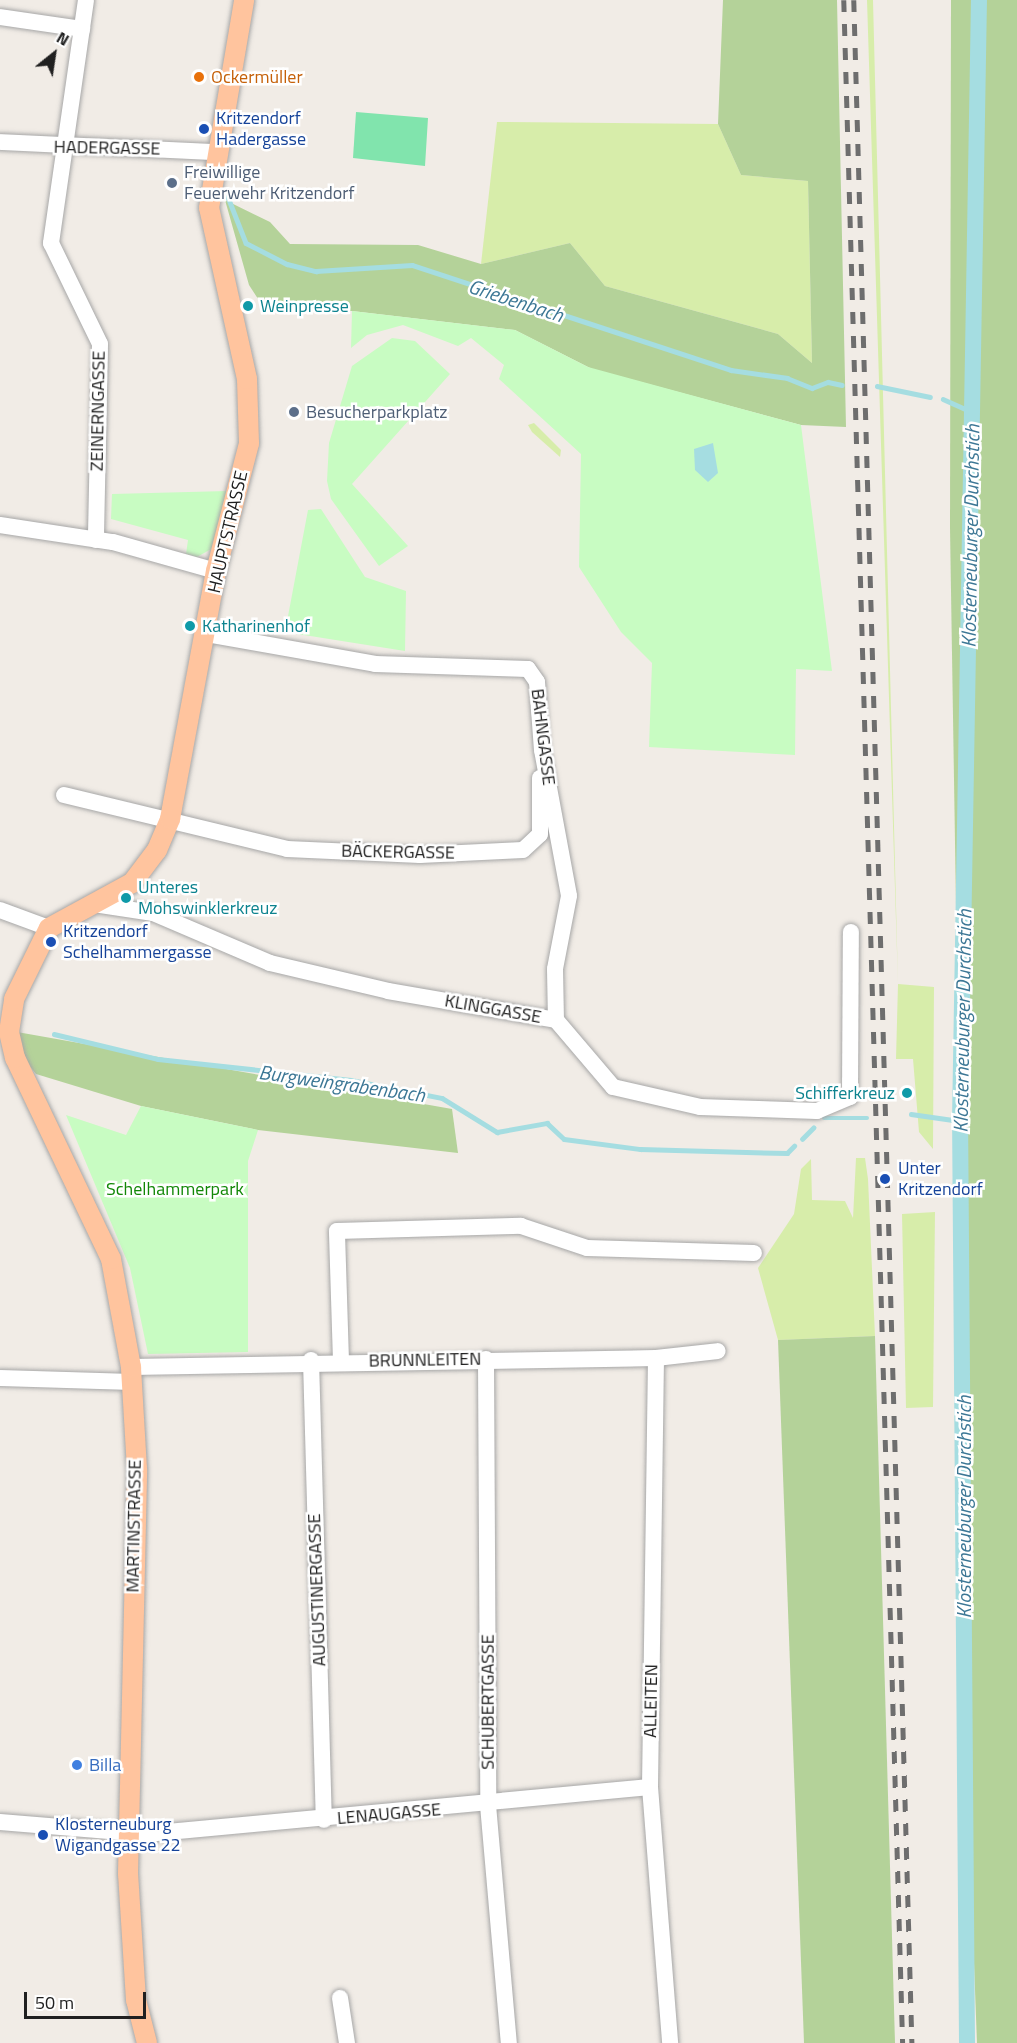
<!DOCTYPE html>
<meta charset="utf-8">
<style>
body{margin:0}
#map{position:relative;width:1017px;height:2043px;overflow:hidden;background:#f1ece6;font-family:"Titillium Web",sans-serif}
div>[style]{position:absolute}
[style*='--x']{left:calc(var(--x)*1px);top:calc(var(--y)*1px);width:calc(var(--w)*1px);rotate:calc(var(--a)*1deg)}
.grass>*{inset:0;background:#d7edaa}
.forest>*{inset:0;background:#b4d299}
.park>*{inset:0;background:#c8fcc2}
.pitch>*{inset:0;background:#81e4ad}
.water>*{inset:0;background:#a5dde1}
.stream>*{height:4.5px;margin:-2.25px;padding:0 2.25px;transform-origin:2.25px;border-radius:2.25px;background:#a5dde1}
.canal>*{height:16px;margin:-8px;padding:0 8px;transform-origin:8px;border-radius:8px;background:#a5dde1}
.roads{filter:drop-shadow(0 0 2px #a7a7a7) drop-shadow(0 0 2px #a7a7a7)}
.minor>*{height:16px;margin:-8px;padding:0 8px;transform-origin:8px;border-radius:8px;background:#fff}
.major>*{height:20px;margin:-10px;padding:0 10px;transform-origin:10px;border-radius:10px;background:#ffc49e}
.rail>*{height:4.5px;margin-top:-2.25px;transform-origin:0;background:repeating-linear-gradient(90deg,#6e6e6e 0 12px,transparent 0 24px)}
.dots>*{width:16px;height:16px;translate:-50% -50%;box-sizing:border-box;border:3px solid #fff;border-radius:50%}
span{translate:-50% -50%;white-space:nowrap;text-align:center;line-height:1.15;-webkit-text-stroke:5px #fff;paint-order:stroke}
.food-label{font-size:18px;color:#c56008}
.left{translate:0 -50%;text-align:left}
.transit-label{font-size:18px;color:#164399}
.street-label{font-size:18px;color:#202020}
.service-label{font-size:18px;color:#4e5e75}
.culture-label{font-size:18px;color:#0d838f}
.right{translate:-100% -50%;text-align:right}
.park-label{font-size:18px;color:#118706}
.shop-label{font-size:18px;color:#366cbe}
.water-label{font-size:20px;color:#3c7795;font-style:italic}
.north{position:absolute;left:24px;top:24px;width:60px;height:60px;-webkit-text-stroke:4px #fff;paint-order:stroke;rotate:30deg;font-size:16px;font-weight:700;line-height:24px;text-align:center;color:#202020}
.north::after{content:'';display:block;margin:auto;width:21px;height:27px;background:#202020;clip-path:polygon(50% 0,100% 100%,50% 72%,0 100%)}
.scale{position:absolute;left:24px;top:1992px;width:122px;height:27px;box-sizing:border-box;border:3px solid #202020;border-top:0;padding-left:8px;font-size:18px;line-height:21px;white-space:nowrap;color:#202020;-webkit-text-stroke:4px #fff;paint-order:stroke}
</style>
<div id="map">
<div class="grass">
<i style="clip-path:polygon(867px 0,873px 0,898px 984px,934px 987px,933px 1149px,919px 1132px,913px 1059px,896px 1059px,898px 984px)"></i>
<i style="clip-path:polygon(497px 122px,718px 124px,741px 175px,808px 181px,812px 363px,778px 334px,605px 286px,570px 243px,481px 264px)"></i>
<i style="clip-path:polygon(534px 423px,561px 450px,560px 457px,532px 432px,528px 425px)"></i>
<i style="clip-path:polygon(856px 1158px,865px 1158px,868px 1179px,875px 1336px,778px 1340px,758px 1268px,794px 1214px,801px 1169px,811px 1159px,812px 1200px,845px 1201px,853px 1218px)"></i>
<i style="clip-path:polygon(935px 1212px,933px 1407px,906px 1408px,902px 1214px)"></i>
</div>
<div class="forest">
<i style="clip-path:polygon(723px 0,837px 0,846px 427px,801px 425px,592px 369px,515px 330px,352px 311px,266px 311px,249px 285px,225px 200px,270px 222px,290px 244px,418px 245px,481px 264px,570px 243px,605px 286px,778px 334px,812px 363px,808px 181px,741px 175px,718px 124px)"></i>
<i style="clip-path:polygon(951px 0,1017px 0,1017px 2043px,977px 2043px,972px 1910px,950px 528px)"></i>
<i style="clip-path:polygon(17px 1032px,452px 1109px,458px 1153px,258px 1130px,141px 1106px,36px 1074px,24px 1059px)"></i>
<i style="clip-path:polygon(875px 1336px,895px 2043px,804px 2043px,778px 1340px)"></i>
</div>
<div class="park">
<i style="clip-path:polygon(352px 311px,515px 330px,588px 367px,801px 425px,832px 671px,796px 669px,795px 755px,649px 747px,652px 663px,621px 632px,579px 567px,581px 454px,499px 379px,504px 365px,471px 338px,458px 346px,403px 325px,367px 335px,351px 348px)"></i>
<i style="clip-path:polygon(392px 338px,415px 341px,450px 374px,352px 484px,408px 546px,379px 566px,331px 499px,327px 481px,329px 443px,352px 366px)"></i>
<i style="clip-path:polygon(227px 491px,213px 548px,197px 557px,186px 554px,188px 540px,111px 519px,112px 494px)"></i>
<i style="clip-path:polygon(321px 509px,365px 577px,406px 591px,405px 651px,285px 632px,308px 510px)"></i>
<i style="clip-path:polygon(141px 1106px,258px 1130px,248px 1161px,248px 1352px,148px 1354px,130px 1268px,66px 1115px,126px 1135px)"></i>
</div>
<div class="pitch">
<i style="clip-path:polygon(356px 112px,428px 118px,425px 166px,353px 158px)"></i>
</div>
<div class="water">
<i style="clip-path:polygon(713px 443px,718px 473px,708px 482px,695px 470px,694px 449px)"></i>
</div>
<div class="stream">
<i style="--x:220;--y:192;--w:9;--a:32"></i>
<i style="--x:228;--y:197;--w:49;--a:68.6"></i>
<i style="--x:246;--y:243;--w:46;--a:27.1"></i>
<i style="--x:287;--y:264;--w:30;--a:14"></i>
<i style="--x:316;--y:271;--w:96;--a:-3.6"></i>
<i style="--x:412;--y:265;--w:336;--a:18.2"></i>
<i style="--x:731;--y:370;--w:57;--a:8.1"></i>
<i style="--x:787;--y:378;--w:27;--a:22"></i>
<i style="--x:812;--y:388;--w:17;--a:-21"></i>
<i style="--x:828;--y:382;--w:14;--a:12"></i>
<i style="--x:877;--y:386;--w:54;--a:11.7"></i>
<i style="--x:943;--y:399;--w:32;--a:24"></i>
<i style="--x:54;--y:1034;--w:107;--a:13.5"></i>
<i style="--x:158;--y:1059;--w:194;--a:6.2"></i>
<i style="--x:351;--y:1080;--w:93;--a:11.2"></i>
<i style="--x:442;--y:1098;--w:65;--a:31.7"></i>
<i style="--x:497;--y:1132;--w:51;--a:-10.2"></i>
<i style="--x:547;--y:1123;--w:23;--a:43"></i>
<i style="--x:564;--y:1139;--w:77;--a:7.5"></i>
<i style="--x:640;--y:1149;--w:147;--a:1.6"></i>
<i style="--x:787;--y:1153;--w:10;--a:-45"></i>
<i style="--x:911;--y:1114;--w:49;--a:8.1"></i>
<i style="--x:824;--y:1118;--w:43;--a:0"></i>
<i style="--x:802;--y:1139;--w:16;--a:-45"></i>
</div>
<div class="canal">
<i style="--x:967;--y:2043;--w:922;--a:-90.43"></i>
<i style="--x:960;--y:1121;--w:1121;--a:-89.03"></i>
</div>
<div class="roads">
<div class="minor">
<i style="--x:86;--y:0;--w:246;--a:98.2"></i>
<i style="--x:51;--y:243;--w:112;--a:64.1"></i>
<i style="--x:100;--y:344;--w:196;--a:91.2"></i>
<i style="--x:0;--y:17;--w:83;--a:8.3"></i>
<i style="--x:0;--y:142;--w:215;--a:2.7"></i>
<i style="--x:0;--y:525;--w:114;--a:8.6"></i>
<i style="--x:113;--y:542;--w:107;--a:15.7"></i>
<i style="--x:207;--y:634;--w:171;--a:10.1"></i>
<i style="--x:375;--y:664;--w:153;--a:1.9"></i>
<i style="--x:528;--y:669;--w:16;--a:55"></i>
<i style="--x:537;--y:682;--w:68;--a:85.8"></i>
<i style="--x:542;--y:750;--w:148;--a:79.5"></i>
<i style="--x:569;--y:896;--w:74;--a:100.9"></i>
<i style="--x:555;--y:969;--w:51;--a:88.9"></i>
<i style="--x:64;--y:795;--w:229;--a:13.6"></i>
<i style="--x:287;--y:849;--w:133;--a:2.6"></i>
<i style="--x:420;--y:855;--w:103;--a:-2.8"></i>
<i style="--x:523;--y:850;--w:23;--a:-43"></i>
<i style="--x:540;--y:834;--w:56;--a:-90"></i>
<i style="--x:94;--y:904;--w:60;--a:8.7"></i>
<i style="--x:153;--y:913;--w:127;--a:23.1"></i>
<i style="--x:270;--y:963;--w:121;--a:13.3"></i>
<i style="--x:388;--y:991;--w:170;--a:9.8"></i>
<i style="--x:556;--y:1020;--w:88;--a:49.6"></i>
<i style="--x:613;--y:1087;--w:89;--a:12.9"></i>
<i style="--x:700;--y:1107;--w:117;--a:2"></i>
<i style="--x:817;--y:1111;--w:36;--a:-23"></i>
<i style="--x:850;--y:1097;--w:165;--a:-89.7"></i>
<i style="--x:0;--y:910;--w:52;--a:20.2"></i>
<i style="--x:656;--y:1358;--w:429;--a:90.8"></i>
<i style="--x:650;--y:1787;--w:257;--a:85.5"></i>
<i style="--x:486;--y:1359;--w:446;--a:89.7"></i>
<i style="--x:488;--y:1805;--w:239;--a:85"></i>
<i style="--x:311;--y:1360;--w:460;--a:88.4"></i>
<i style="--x:341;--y:1361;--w:130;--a:-91.8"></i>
<i style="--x:337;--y:1231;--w:184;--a:-1.6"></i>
<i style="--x:521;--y:1226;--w:70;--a:18.4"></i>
<i style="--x:587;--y:1248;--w:167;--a:1.7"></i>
<i style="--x:131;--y:1367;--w:525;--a:-0.98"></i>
<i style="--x:656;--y:1358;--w:62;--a:-6.4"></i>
<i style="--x:0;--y:1378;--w:133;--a:1.7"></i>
<i style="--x:0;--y:1822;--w:146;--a:4.7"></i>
<i style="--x:146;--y:1834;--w:506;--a:-5.33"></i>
<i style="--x:340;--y:1998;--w:46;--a:81.2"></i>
</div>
<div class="major">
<i style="--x:147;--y:2043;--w:44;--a:-104.3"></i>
<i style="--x:136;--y:2000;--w:126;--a:-93.6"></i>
<i style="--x:128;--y:1874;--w:405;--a:-88.7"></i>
<i style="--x:137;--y:1469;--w:102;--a:-93.4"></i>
<i style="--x:131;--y:1367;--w:110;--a:-100.5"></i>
<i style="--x:111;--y:1259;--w:223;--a:-115.5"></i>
<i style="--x:15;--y:1058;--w:27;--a:-103"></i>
<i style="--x:9;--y:1032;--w:33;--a:-81"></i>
<i style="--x:14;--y:999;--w:79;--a:-63.8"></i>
<i style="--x:49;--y:928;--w:94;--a:-28.5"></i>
<i style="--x:132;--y:883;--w:41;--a:-52.9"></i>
<i style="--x:157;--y:850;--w:34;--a:-67"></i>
<i style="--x:170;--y:819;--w:252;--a:-79.5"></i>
<i style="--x:216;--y:571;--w:132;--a:-75.5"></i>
<i style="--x:249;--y:443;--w:64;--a:-91.8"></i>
<i style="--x:247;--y:379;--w:175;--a:-102.5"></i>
<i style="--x:209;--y:208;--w:211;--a:-80.4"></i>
</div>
</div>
<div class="rail">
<i style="--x:844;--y:0;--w:2044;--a:88.35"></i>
<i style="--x:854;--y:0;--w:2044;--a:88.37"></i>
</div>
<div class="dots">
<i style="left:199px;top:77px;background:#e8710a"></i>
<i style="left:204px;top:129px;background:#1a4fb4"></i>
<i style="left:172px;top:183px;background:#5c6f8a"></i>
<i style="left:248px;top:306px;background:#0f9aa8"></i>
<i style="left:294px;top:412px;background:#5c6f8a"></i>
<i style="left:190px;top:626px;background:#0f9aa8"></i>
<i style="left:126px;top:898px;background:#0f9aa8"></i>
<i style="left:51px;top:942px;background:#1a4fb4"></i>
<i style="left:907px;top:1093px;background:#0f9aa8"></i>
<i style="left:885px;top:1179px;background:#1a4fb4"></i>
<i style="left:77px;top:1765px;background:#3f7fe0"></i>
<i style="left:43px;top:1835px;background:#1a4fb4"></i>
</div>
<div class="food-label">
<span class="left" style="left:211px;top:77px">Ockermüller</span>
</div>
<div class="transit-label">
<span class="left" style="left:216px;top:129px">Kritzendorf<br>Hadergasse</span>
<span class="left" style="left:63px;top:942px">Kritzendorf<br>Schelhammergasse</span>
<span class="left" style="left:898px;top:1179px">Unter<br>Kritzendorf</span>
<span class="left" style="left:55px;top:1835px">Klosterneuburg<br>Wigandgasse 22</span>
</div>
<div class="street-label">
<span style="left:107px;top:148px;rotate:1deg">HADERGASSE</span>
<span style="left:98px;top:411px;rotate:-89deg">ZEINERNGASSE</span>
<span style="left:228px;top:532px;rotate:-77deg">HAUPTSTRASSE</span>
<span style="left:543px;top:737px;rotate:83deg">BAHNGASSE</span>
<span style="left:398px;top:852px;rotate:1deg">BÄCKERGASSE</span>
<span style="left:493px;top:1009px;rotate:10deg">KLINGGASSE</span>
<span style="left:425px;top:1360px;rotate:-1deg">BRUNNLEITEN</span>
<span style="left:134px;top:1526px;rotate:-89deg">MARTINSTRASSE</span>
<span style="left:317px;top:1590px;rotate:-92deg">AUGUSTINERGASSE</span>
<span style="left:651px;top:1701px;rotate:-89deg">ALLEITEN</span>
<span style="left:488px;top:1702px;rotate:-90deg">SCHUBERTGASSE</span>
<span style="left:389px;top:1814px;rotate:-5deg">LENAUGASSE</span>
</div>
<div class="service-label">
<span class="left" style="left:184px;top:183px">Freiwillige<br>Feuerwehr Kritzendorf</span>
<span class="left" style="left:306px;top:412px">Besucherparkplatz</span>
</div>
<div class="culture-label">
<span class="left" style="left:260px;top:306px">Weinpresse</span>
<span class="left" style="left:202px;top:626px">Katharinenhof</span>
<span class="left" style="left:138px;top:898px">Unteres<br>Mohswinklerkreuz</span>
<span class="right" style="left:895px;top:1093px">Schifferkreuz</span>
</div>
<div class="park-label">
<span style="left:175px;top:1189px">Schelhammerpark</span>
</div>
<div class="shop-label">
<span class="left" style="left:89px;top:1765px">Billa</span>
</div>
<div class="water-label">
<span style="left:516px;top:300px;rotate:18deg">Griebenbach</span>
<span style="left:970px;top:536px;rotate:-89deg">Klosterneuburger Durchstich</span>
<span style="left:962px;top:1021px;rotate:-89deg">Klosterneuburger Durchstich</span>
<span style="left:342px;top:1083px;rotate:8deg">Burgweingrabenbach</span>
<span style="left:963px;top:1507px;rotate:-90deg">Klosterneuburger Durchstich</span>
</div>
<div class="north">N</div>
<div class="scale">50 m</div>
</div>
